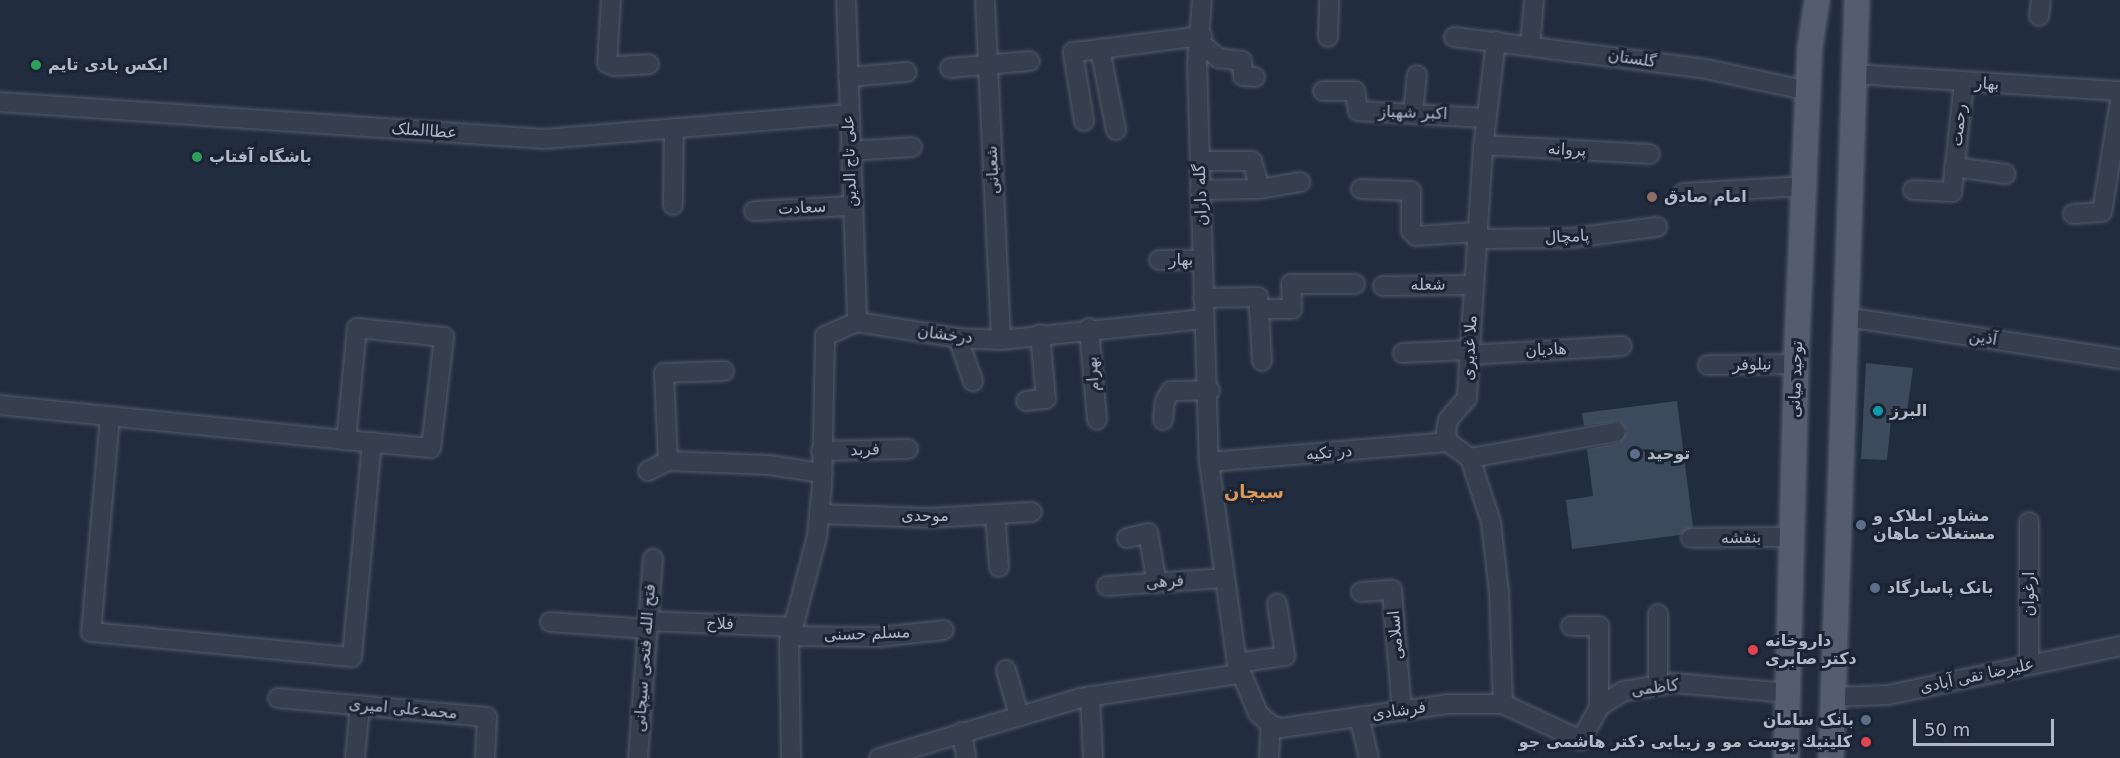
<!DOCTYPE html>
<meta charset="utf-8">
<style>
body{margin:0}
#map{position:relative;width:2120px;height:758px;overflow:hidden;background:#212c3e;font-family:"DejaVu Sans",Vazirmatn,sans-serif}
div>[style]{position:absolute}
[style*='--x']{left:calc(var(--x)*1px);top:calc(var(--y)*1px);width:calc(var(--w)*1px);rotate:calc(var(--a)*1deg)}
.building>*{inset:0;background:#3d4a5d}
.roads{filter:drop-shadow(0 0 2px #535c6c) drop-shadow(0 0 2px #535c6c)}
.minor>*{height:18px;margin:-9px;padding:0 9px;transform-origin:9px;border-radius:9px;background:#353f4e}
.major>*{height:24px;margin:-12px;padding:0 12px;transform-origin:12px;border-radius:12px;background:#535d6e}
.dots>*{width:16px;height:16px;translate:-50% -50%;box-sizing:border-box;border:3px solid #1a2433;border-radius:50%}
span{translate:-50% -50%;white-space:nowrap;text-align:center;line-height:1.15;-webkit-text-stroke:6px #1a2433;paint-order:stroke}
.street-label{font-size:16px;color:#b1b9c9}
.poi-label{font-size:16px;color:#b1b9c9;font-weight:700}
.left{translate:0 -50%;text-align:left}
.right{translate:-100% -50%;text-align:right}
.neighbourhood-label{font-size:18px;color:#dd9758;font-weight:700}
.scale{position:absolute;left:1913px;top:719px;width:141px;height:27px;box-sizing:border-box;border:3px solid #b1b9c9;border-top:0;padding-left:8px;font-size:18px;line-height:21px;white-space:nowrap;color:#b1b9c9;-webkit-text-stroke:4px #1a2433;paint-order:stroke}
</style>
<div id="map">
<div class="building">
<i style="clip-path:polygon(1866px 363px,1913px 368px,1907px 412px,1892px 410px,1887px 460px,1861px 459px)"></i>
<i style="clip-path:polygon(1677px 401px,1693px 527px,1680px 535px,1572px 549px,1566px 500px,1593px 496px,1587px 449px,1619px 443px,1627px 431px,1619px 421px,1584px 426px,1582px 413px)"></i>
</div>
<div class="roads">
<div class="minor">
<i style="--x:611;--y:0;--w:63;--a:93.6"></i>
<i style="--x:607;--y:63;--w:9;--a:21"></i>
<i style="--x:615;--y:66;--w:34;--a:-3"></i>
<i style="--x:846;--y:0;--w:322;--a:88"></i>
<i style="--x:985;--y:0;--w:340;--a:87.3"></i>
<i style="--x:1202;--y:0;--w:63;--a:94.5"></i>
<i style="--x:1197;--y:63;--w:399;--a:88.3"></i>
<i style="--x:1209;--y:462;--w:203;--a:82.1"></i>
<i style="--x:1237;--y:663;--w:54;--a:67.2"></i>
<i style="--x:1258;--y:713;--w:18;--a:43"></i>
<i style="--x:1271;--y:725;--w:10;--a:17"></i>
<i style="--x:1281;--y:728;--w:168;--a:-8.2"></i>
<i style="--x:1447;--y:704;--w:56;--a:0"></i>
<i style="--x:1503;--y:704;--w:86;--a:24.8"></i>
<i style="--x:2039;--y:16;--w:16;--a:-83"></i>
<i style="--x:1328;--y:37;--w:37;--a:-88"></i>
<i style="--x:1454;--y:37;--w:254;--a:7.2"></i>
<i style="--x:1706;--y:69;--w:105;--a:12.1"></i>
<i style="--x:1496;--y:41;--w:109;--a:96.9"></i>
<i style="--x:1483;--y:149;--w:250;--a:93.7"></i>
<i style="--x:1467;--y:398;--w:29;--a:131"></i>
<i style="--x:1448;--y:420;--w:11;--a:100"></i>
<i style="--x:1446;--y:431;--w:11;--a:80"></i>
<i style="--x:1448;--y:442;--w:27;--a:36"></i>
<i style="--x:1470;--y:458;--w:67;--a:71.8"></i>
<i style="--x:1491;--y:522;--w:70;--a:83.5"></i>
<i style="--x:1499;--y:592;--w:112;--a:88"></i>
<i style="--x:1202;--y:44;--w:21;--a:41"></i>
<i style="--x:1218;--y:58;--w:24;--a:7"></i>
<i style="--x:1242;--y:61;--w:15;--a:86"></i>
<i style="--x:1243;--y:76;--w:12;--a:5"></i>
<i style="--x:1530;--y:46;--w:46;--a:-85"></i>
<i style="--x:950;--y:68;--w:80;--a:-5"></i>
<i style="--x:1855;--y:74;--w:266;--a:3.7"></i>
<i style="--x:848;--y:77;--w:59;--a:-4.8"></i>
<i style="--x:1323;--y:91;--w:32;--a:0"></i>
<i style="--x:1355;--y:91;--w:20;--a:81"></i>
<i style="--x:1358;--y:111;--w:128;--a:3.1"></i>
<i style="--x:0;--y:102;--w:545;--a:3.89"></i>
<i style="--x:544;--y:139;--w:305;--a:-4.7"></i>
<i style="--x:1413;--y:112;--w:37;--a:-84"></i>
<i style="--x:1084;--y:121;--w:70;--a:-99.1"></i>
<i style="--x:1073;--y:52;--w:27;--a:-6"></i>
<i style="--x:1116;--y:130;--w:83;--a:-101.2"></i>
<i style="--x:1100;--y:49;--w:103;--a:-7.3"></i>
<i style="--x:1483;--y:145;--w:167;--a:3.1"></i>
<i style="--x:850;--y:151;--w:62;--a:-3.7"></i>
<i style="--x:1200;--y:161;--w:52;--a:0"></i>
<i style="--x:1252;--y:161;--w:29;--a:74"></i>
<i style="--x:1260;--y:189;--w:41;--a:-9.9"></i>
<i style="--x:1954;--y:167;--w:52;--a:7.7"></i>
<i style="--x:1361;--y:189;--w:50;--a:2.3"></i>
<i style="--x:1411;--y:191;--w:40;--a:90"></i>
<i style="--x:1411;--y:231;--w:7;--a:45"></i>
<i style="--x:1416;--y:236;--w:61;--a:-3.8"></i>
<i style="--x:1200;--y:190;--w:60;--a:-1"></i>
<i style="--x:1913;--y:190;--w:39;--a:3"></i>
<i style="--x:1952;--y:192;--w:110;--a:-83.7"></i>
<i style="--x:1683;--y:193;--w:122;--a:-3.3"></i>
<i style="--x:673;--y:205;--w:77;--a:-89.3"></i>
<i style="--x:754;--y:211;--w:97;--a:-3"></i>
<i style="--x:2073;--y:214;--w:29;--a:-4"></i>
<i style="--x:2102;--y:212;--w:112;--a:-80.8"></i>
<i style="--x:1477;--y:239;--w:95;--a:-0.6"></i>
<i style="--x:1572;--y:238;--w:86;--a:-7.4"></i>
<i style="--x:1159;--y:260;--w:44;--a:0"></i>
<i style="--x:1383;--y:286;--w:90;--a:-0.6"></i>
<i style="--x:1203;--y:298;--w:55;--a:-1"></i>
<i style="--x:1258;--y:297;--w:12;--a:85"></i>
<i style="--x:1259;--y:309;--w:33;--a:0"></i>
<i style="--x:1292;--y:309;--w:25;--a:-92"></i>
<i style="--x:1291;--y:284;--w:64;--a:0"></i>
<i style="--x:1259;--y:309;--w:52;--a:86.7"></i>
<i style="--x:1846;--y:317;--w:277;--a:8.7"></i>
<i style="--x:1089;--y:328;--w:92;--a:85"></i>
<i style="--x:958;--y:338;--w:46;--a:70.8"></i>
<i style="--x:1403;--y:353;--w:67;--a:-2.6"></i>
<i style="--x:1469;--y:355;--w:153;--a:-3.4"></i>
<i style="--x:1708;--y:365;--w:88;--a:-0.7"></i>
<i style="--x:724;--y:371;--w:60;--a:178.1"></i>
<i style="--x:664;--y:373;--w:88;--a:87.4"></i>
<i style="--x:668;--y:461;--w:101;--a:2.3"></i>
<i style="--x:769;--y:465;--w:54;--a:8.6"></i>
<i style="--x:1026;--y:401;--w:20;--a:-6"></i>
<i style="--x:1046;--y:399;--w:65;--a:-95.3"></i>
<i style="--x:0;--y:405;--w:348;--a:5.8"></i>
<i style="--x:346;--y:440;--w:85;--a:5.4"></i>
<i style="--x:431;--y:448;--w:112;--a:-83.3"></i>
<i style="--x:444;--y:337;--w:87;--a:-174.1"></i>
<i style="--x:357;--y:328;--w:113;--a:95.6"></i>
<i style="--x:110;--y:416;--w:217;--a:95"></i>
<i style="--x:91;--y:632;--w:262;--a:5.5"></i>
<i style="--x:352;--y:657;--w:216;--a:-84.7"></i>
<i style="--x:1163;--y:420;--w:19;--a:-84"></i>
<i style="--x:1165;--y:401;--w:12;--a:-59"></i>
<i style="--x:1171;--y:391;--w:39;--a:-1"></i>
<i style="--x:821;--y:451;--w:87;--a:-1.3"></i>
<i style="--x:1470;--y:458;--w:148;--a:-10.1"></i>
<i style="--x:1209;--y:462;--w:240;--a:-4.8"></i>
<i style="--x:648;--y:471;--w:22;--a:-27"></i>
<i style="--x:819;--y:514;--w:110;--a:2.1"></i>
<i style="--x:929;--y:518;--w:103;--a:-3.3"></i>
<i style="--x:995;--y:514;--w:53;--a:85.7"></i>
<i style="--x:1127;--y:538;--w:22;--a:-13"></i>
<i style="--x:1148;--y:533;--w:51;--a:79.8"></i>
<i style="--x:1691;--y:538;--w:100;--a:-0.6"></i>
<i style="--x:1107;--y:586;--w:116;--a:-3.9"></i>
<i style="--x:1361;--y:592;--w:31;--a:-4"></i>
<i style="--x:1392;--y:590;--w:121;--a:85.3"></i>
<i style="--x:648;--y:621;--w:145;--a:2.4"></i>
<i style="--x:550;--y:622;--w:98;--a:4.1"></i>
<i style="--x:1571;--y:626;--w:28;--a:0"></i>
<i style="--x:1599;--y:626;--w:81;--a:90"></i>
<i style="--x:790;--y:636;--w:89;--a:0.6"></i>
<i style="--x:879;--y:637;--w:65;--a:-6.1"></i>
<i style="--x:1237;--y:663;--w:49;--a:-8.3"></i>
<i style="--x:1285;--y:656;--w:53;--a:-98.7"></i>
<i style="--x:2029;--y:665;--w:143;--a:-90"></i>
<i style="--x:1006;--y:670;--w:47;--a:73.9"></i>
<i style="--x:1658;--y:685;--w:71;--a:-90"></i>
<i style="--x:1090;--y:696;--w:62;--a:87.2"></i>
<i style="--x:1833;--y:697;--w:55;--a:-2.1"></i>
<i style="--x:1888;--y:695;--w:237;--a:-11.9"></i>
<i style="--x:278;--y:698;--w:210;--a:5.2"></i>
<i style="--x:487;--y:717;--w:41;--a:92.8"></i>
<i style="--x:1359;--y:717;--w:42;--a:76.3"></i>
<i style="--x:962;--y:732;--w:26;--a:81"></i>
<i style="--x:1581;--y:740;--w:38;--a:-61"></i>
<i style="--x:1599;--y:707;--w:30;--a:-33"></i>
<i style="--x:1624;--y:691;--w:51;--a:-9.1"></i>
<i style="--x:1674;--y:683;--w:115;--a:5"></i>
<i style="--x:355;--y:758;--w:53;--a:-84.6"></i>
<i style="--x:638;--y:758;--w:200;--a:-85.7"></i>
<i style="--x:791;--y:758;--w:115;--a:-91"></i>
<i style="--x:789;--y:643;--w:111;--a:-75.3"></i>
<i style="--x:817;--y:536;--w:51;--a:-84.4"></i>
<i style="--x:822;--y:485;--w:149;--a:-88.8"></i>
<i style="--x:825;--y:336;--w:35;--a:-24"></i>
<i style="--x:857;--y:322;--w:102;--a:9"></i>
<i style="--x:958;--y:338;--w:43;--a:2.7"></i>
<i style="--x:1001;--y:340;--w:204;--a:-5.9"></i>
<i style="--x:879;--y:758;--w:210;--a:-16.6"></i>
<i style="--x:1080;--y:698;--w:161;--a:-8.6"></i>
<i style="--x:1269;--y:758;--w:33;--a:-87"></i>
</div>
<div class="major">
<i style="--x:1786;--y:758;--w:394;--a:-88.5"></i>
<i style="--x:1796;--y:364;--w:317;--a:-87.5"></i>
<i style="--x:1810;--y:47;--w:48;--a:-81.5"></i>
<i style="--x:1831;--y:758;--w:758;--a:-88.04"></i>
</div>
</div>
<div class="dots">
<i style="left:36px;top:65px;background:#2e9e5b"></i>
<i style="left:197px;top:157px;background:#2e9e5b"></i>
<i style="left:1652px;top:197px;background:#8d6e63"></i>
<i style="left:1878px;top:411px;background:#0f9aa8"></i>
<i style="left:1635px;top:454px;background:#5c6f8a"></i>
<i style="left:1861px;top:525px;background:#5c6f8a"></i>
<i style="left:1875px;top:588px;background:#5c6f8a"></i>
<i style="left:1753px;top:650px;background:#e0444e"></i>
<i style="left:1866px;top:720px;background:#5c6f8a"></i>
<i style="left:1866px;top:742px;background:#e0444e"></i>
</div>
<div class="street-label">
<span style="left:1632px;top:59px;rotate:8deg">گلستان</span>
<span style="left:1987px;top:84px;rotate:3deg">بهار</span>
<span style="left:1413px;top:113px;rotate:2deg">اکبر شهباز</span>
<span style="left:1959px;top:125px;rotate:-84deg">رحمت</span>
<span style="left:424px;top:131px;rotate:4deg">عطاالملک</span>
<span style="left:1567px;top:150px;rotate:3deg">پروانه</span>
<span style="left:850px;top:161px;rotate:-92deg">علی تاج الدین</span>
<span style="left:993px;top:170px;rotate:-93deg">شعبانی</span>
<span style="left:1201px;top:195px;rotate:-92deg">گله داران</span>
<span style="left:802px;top:208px;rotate:-3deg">سعادت</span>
<span style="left:1567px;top:237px;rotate:-3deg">پامچال</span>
<span style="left:1181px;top:260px">بهار</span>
<span style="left:1428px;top:285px;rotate:-1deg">شعله</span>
<span style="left:945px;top:335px;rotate:7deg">درخشان</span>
<span style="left:1983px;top:338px;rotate:9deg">آذین</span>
<span style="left:1470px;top:348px;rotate:-87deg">ملا غدیری</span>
<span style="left:1546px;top:350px;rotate:-3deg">هادیان</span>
<span style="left:1752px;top:365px;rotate:-1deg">نیلوفر</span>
<span style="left:1093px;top:374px;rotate:-95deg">بهرام</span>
<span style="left:1796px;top:379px;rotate:-88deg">توحید میانی</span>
<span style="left:865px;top:450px;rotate:-2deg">فربد</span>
<span style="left:1329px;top:453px;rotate:-5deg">در تکیه</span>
<span style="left:925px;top:516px">موحدی</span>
<span style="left:1741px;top:538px;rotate:-1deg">بنفشه</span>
<span style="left:1165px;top:582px;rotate:-4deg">فرهی</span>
<span style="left:2029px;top:594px;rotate:-90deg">ارغوان</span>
<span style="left:720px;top:624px;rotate:2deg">فلاح</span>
<span style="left:867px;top:634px;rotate:-2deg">مسلم حسنی</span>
<span style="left:1396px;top:635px;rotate:-95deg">اسلامی</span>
<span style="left:645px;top:658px;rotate:-86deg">فتح الله فتحی سیچانی</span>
<span style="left:1977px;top:676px;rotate:-12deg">علیرضا تقی آبادی</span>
<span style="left:1655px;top:688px;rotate:-7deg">کاظمی</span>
<span style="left:403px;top:709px;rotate:5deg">محمدعلی امیری</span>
<span style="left:1399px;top:711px;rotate:-8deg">فرشادی</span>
</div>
<div class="poi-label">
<span class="left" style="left:48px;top:65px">ایکس بادی تایم</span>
<span class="left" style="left:209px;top:157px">باشگاه آفتاب</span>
<span class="left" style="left:1664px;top:197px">امام صادق</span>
<span class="left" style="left:1890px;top:411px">البرز</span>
<span class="left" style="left:1647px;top:454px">توحید</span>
<span class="left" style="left:1873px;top:525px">مشاور املاک و<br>مستغلات ماهان</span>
<span class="left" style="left:1887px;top:588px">بانک پاسارگاد</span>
<span class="left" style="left:1765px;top:650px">داروخانه<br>دکتر صابری</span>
<span class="right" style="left:1854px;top:720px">بانک سامان</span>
<span class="right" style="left:1852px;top:742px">كلينيك پوست مو و زيبايى دکتر هاشمی جو</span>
</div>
<div class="neighbourhood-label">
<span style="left:1254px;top:492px">سیچان</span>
</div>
<div class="scale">50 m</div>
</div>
